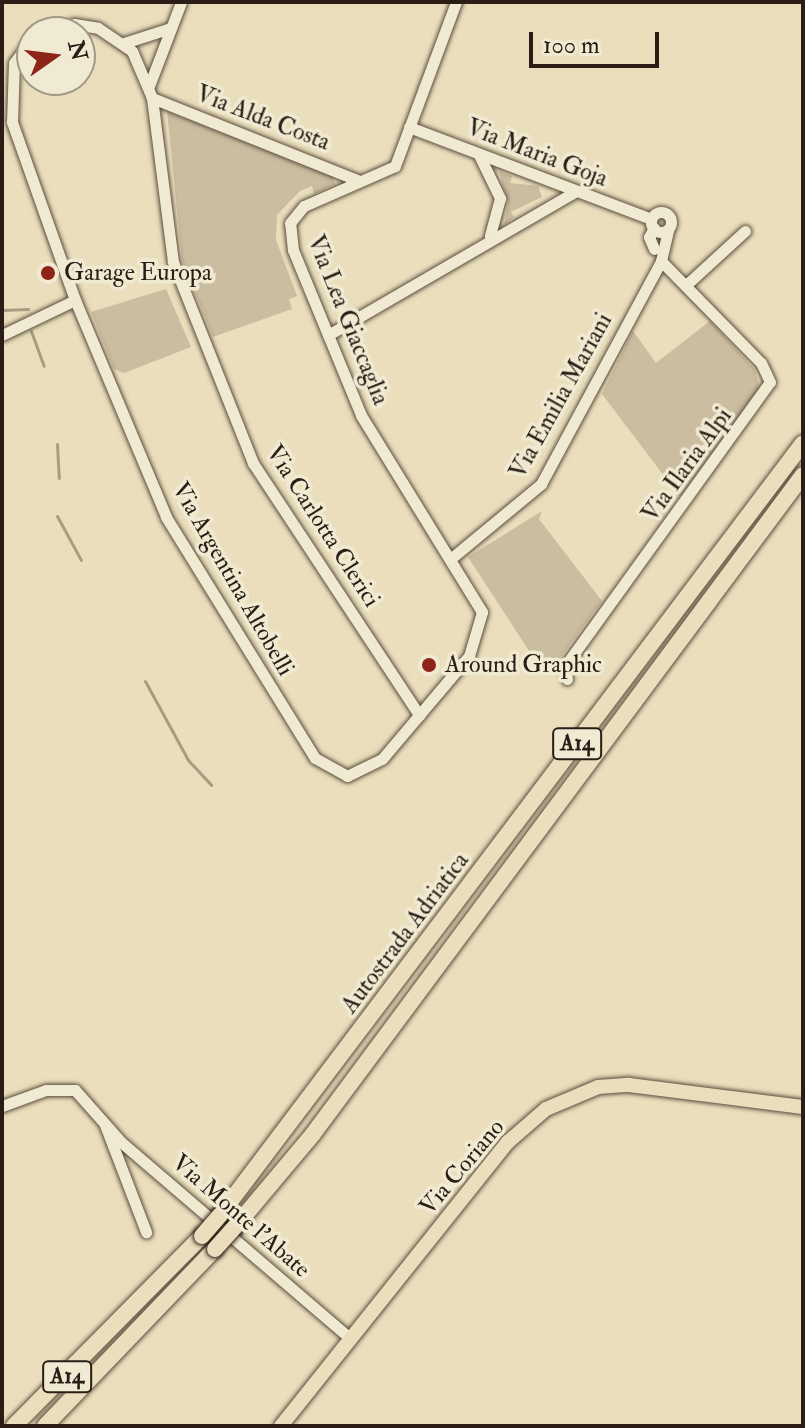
<!DOCTYPE html>
<style>
body{margin:0}
#map{position:relative;width:805px;height:1428px;overflow:hidden;background:#eadebc;font-family:"IM FELL Double Pica",serif}
div>[style]{position:absolute}
[style*='--x']{left:calc(var(--x)*1px);top:calc(var(--y)*1px);width:calc(var(--w)*1px);rotate:calc(var(--a)*1deg)}
.green>*{inset:0;background:#cabda0}
.stream>*{height:3px;margin:-1.5px;padding:0 1.5px;transform-origin:1.5px;border-radius:1.5px;background:#a99c83}
.roads{filter:drop-shadow(0 0 2px #5b4d3f) drop-shadow(0 0 2px #5b4d3f)}
.minor>*{height:11px;margin:-5.5px;padding:0 5.5px;transform-origin:5.5px;border-radius:5.5px;background:#f1ead3}
.minor>.ring{margin:-5.5px;padding:0;box-sizing:content-box;background:none;border:11px solid #f1ead3;border-radius:50%}
.major>*{height:14px;margin:-7px;padding:0 7px;transform-origin:7px;border-radius:7px;background:#eadebc}
.highway>*{height:16px;margin:-8px;padding:0 8px;transform-origin:8px;border-radius:8px;background:#eadebc}
.bridges{filter:drop-shadow(0 0 2px #2b1d15) drop-shadow(0 0 2px #2b1d15)}
.highway-bridge>*{height:16px;margin:-8px;padding:0 8px;transform-origin:8px;border-radius:8px;background:#eadebc}
.dots>*{width:22px;height:22px;translate:-50% -50%;box-sizing:border-box;border:4px solid #f1ead3;border-radius:50%}
span{translate:-50% -50%;white-space:nowrap;text-align:center;line-height:1.15;-webkit-text-stroke:7px #f1ead3;paint-order:stroke}
.shield-label span{padding:2px 6px;background:#f1ead3;border:2px solid;border-radius:6px;-webkit-text-stroke-width:0}
.shield-label{font-size:22px;color:#2b1d15;font-weight:700}
.street-label{font-size:24px;color:#2b1d15}
.poi-label{font-size:24px;color:#2b1d15}
.left{translate:0 -50%;text-align:left}
.frame{position:absolute;inset:0;border:4px solid #2b1d15;pointer-events:none}
.north{position:absolute;left:16px;top:16px;width:80px;height:80px;box-sizing:border-box;background:#f1ead3;border:2px solid #a29887;border-radius:50%;rotate:76deg;font-size:22px;font-weight:700;line-height:32px;text-align:center;color:#2b1d15}
.north::after{content:'';display:block;margin:auto;width:28px;height:36px;background:#8f2418;clip-path:polygon(50% 0,100% 100%,50% 72%,0 100%)}
.scale{position:absolute;left:529px;top:32px;width:130px;height:36px;box-sizing:border-box;border:4px solid #2b1d15;border-top:0;padding-left:10px;font-size:24px;line-height:28px;white-space:nowrap;color:#2b1d15;-webkit-text-stroke:6px #f1ead3;paint-order:stroke}
</style>
<div id="map">
<div class="green">
<i style="clip-path:polygon(167px 111px,333px 176px,335px 184px,314px 194px,312px 186px,300px 191px,277px 215px,276px 240px,297px 296px,289px 299px,292px 309px,213px 337px,182px 260px)"></i>
<i style="clip-path:polygon(499px 171px,512px 176px,510px 183px,538px 186px,542px 197px,511px 212px,514px 217px,504px 225px,508px 202px)"></i>
<i style="clip-path:polygon(166px 289px,191px 347px,124px 373px,114px 369px,91px 312px)"></i>
<i style="clip-path:polygon(710px 321px,755px 370px,760px 389px,680px 497px,602px 394px,633px 331px,656px 363px)"></i>
<i style="clip-path:polygon(542px 511px,539px 519px,602px 601px,546px 677px,468px 557px)"></i>
</div>
<div class="stream">
<i style="--x:2;--y:310;--w:26;--a:-2"></i>
<i style="--x:31;--y:331;--w:37;--a:70"></i>
<i style="--x:57;--y:444;--w:34;--a:87"></i>
<i style="--x:57;--y:516;--w:50;--a:61.4"></i>
<i style="--x:145;--y:681;--w:90;--a:61.4"></i>
<i style="--x:188;--y:760;--w:34;--a:47"></i>
</div>
<div class="roads">
<div class="minor">
<i style="--x:45;--y:32;--w:30;--a:-15"></i>
<i style="--x:74;--y:24;--w:24;--a:9"></i>
<i style="--x:98;--y:28;--w:41;--a:34.1"></i>
<i style="--x:132;--y:51;--w:51;--a:66.9"></i>
<i style="--x:152;--y:98;--w:165;--a:82.7"></i>
<i style="--x:173;--y:262;--w:216;--a:68.3"></i>
<i style="--x:253;--y:463;--w:302;--a:56.6"></i>
<i style="--x:32;--y:39;--w:30;--a:127"></i>
<i style="--x:14;--y:63;--w:59;--a:91.9"></i>
<i style="--x:12;--y:122;--w:189;--a:70.5"></i>
<i style="--x:75;--y:300;--w:235;--a:67.2"></i>
<i style="--x:166;--y:517;--w:283;--a:58.3"></i>
<i style="--x:315;--y:758;--w:37;--a:29"></i>
<i style="--x:347;--y:776;--w:39;--a:-26"></i>
<i style="--x:382;--y:759;--w:135;--a:-49.8"></i>
<i style="--x:469;--y:656;--w:46;--a:-73.5"></i>
<i style="--x:482;--y:612;--w:231;--a:-121.6"></i>
<i style="--x:361;--y:415;--w:178;--a:-112.4"></i>
<i style="--x:293;--y:250;--w:27;--a:-96"></i>
<i style="--x:290;--y:223;--w:22;--a:-51"></i>
<i style="--x:304;--y:206;--w:99;--a:-23.7"></i>
<i style="--x:395;--y:166;--w:175;--a:-69.6"></i>
<i style="--x:124;--y:43;--w:49;--a:-17.7"></i>
<i style="--x:149;--y:86;--w:90;--a:-69.1"></i>
<i style="--x:152;--y:98;--w:221;--a:21.8"></i>
<i style="--x:409;--y:127;--w:257;--a:20.8"></i>
<i style="--x:480;--y:157;--w:46;--a:64"></i>
<i style="--x:500;--y:198;--w:39;--a:105"></i>
<i class="ring" style="left:651px;top:212px;width:9px;height:9px"></i>
<i style="--x:654;--y:228;--w:10;--a:119"></i>
<i style="--x:649;--y:237;--w:13;--a:67"></i>
<i style="--x:686;--y:285;--w:80;--a:-42.5"></i>
<i style="--x:2;--y:335;--w:81;--a:-25.6"></i>
<i style="--x:328;--y:335;--w:285;--a:-30.1"></i>
<i style="--x:454;--y:556;--w:113;--a:-39.6"></i>
<i style="--x:541;--y:484;--w:253;--a:-61.7"></i>
<i style="--x:661;--y:261;--w:32;--a:-77"></i>
<i style="--x:567;--y:679;--w:13;--a:-99"></i>
<i style="--x:565;--y:666;--w:350;--a:-54.2"></i>
<i style="--x:770;--y:382;--w:21;--a:-115"></i>
<i style="--x:761;--y:363;--w:143;--a:-134.4"></i>
<i style="--x:2;--y:1106;--w:47;--a:-20"></i>
<i style="--x:46;--y:1090;--w:29;--a:0"></i>
<i style="--x:75;--y:1090;--w:69;--a:48.5"></i>
<i style="--x:121;--y:1142;--w:301;--a:40.6"></i>
<i style="--x:105;--y:1125;--w:115;--a:69"></i>
</div>
<div class="major">
<i style="--x:281;--y:1426;--w:364;--a:-51.4"></i>
<i style="--x:508;--y:1142;--w:50;--a:-41"></i>
<i style="--x:546;--y:1109;--w:56;--a:-22.9"></i>
<i style="--x:598;--y:1087;--w:31;--a:-4"></i>
<i style="--x:629;--y:1085;--w:175;--a:7.2"></i>
</div>
<div class="highway">
<i style="--x:220;--y:1215;--w:967;--a:-52.94"></i>
<i style="--x:235;--y:1227;--w:121;--a:-50"></i>
<i style="--x:313;--y:1134;--w:821;--a:-53.37"></i>
<i style="--x:14;--y:1426;--w:267;--a:-45.3"></i>
<i style="--x:45;--y:1426;--w:245;--a:-46.2"></i>
</div>
</div>
<div class="bridges">
<div class="highway-bridge">
<i style="--x:202;--y:1236;--w:28;--a:-49"></i>
<i style="--x:215;--y:1249;--w:30;--a:-48"></i>
</div>
</div>
<div class="dots">
<i style="left:48px;top:273px;background:#8f2418"></i>
<i style="left:429px;top:665px;background:#8f2418"></i>
</div>
<div class="shield-label">
<span style="left:577px;top:744px">A14</span>
<span style="left:67px;top:1377px">A14</span>
</div>
<div class="street-label">
<span style="left:263px;top:118px;rotate:21deg">Via Alda Costa</span>
<span style="left:537px;top:153px;rotate:21deg">Via Maria Goja</span>
<span style="left:348px;top:320px;rotate:68deg">Via Lea Giaccaglia</span>
<span style="left:561px;top:396px;rotate:-61deg">Via Emilia Mariani</span>
<span style="left:687px;top:465px;rotate:-54deg">Via Ilaria Alpi</span>
<span style="left:323px;top:526px;rotate:57deg">Via Carlotta Clerici</span>
<span style="left:233px;top:579px;rotate:60deg">Via Argentina Altobelli</span>
<span style="left:405px;top:933px;rotate:-53deg">Autostrada Adriatica</span>
<span style="left:462px;top:1167px;rotate:-50deg">Via Coriano</span>
<span style="left:241px;top:1216px;rotate:41deg">Via Monte l'Abate</span>
</div>
<div class="poi-label">
<span class="left" style="left:64px;top:273px">Garage Europa</span>
<span class="left" style="left:445px;top:665px">Around Graphic</span>
</div>
<div class="frame"></div>
<div class="north">N</div>
<div class="scale">100 m</div>
</div>
